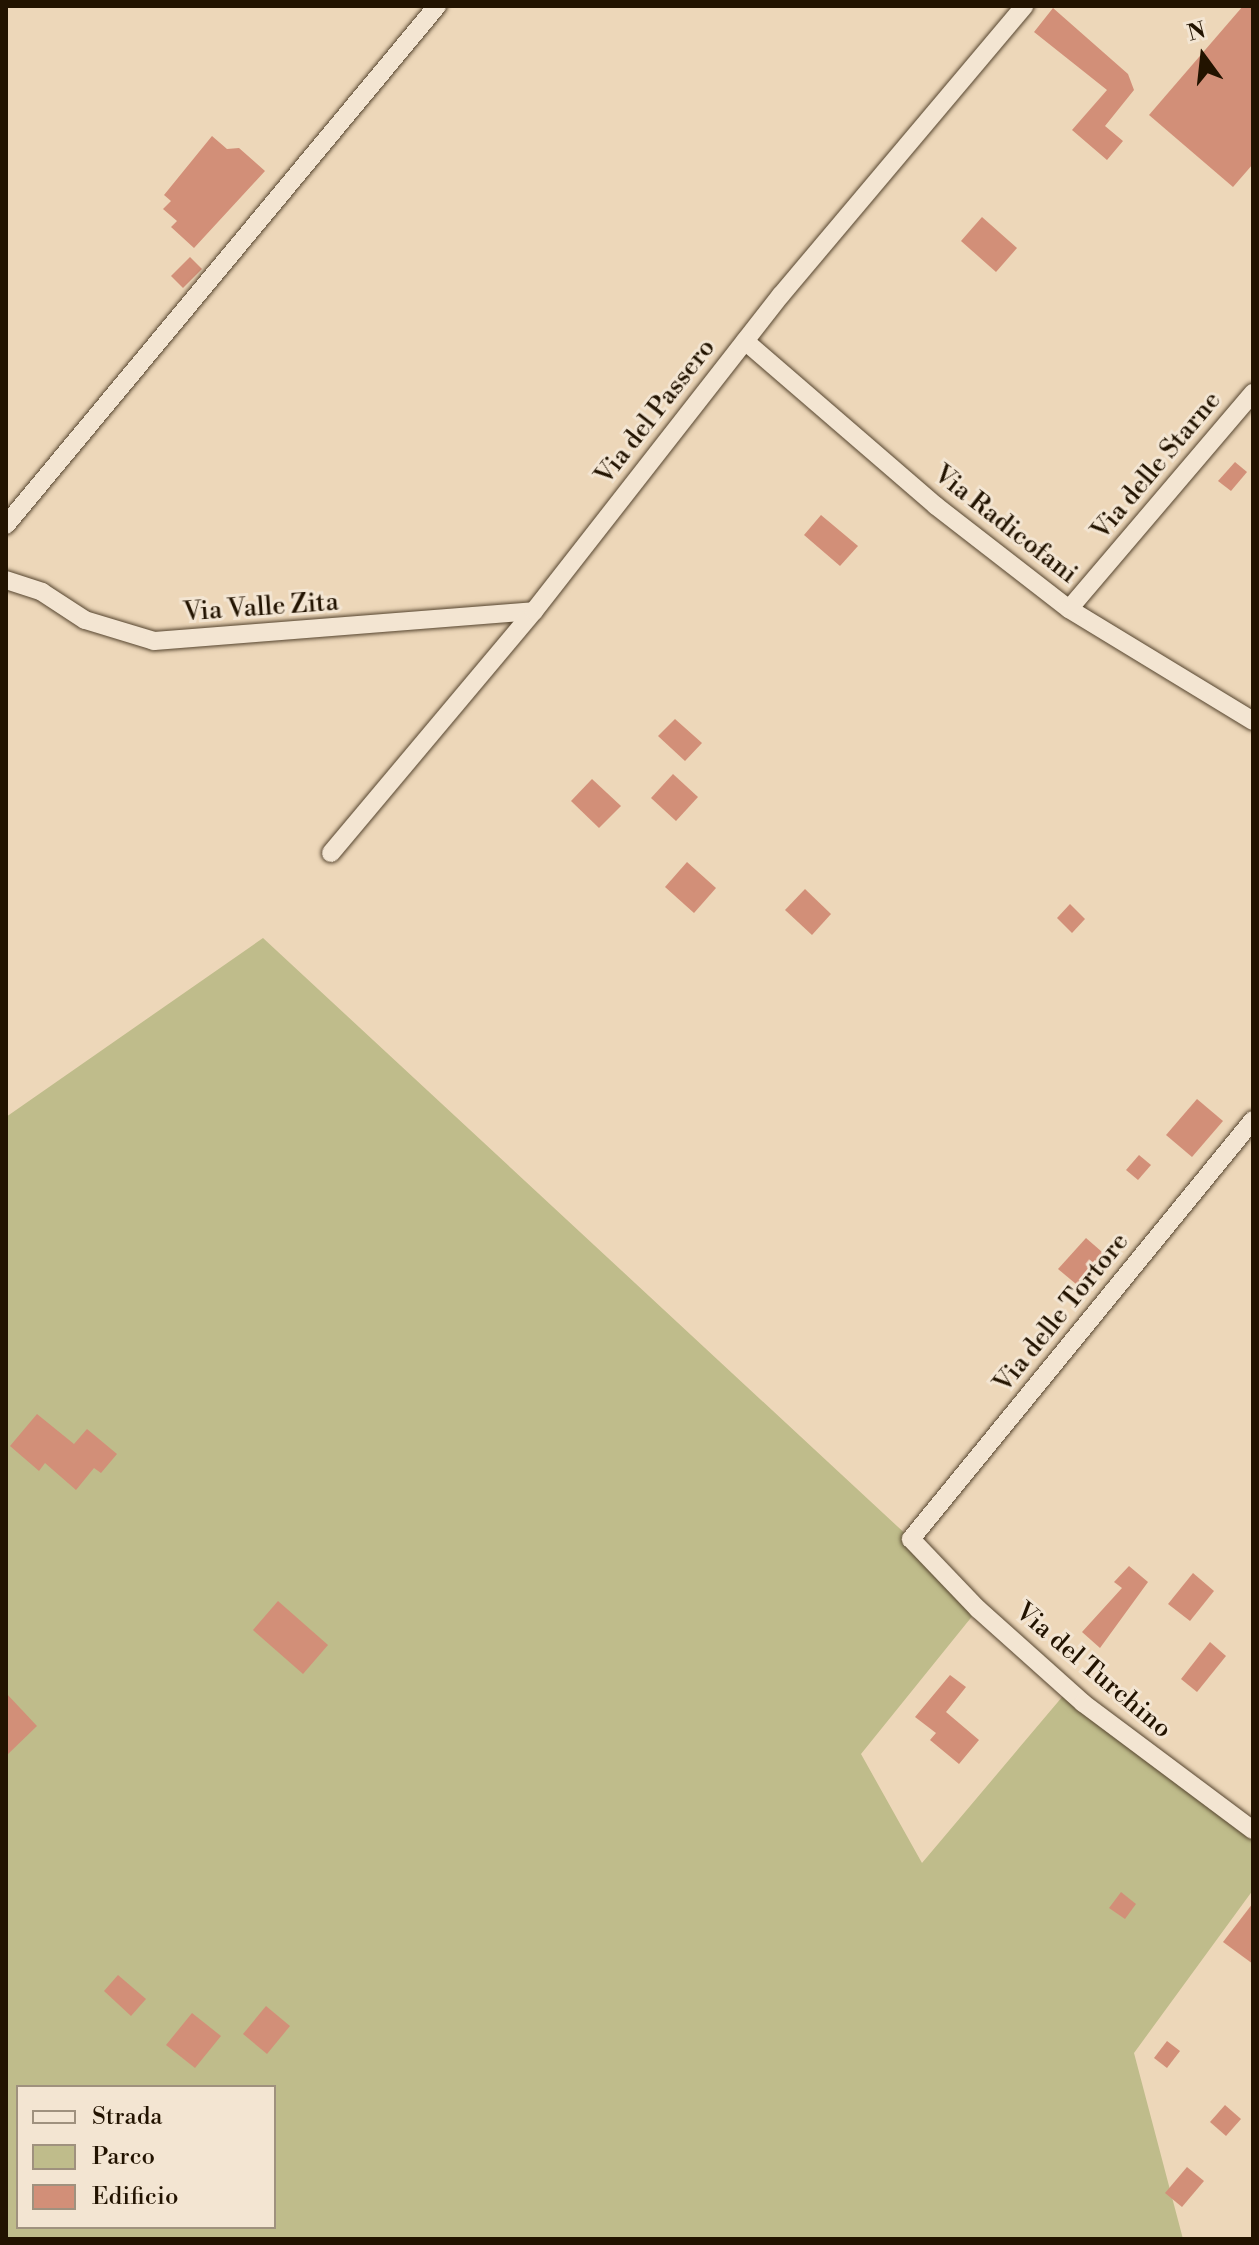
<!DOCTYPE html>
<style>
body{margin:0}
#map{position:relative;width:1259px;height:2245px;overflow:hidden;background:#edd7b9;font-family:"Libre Bodoni",serif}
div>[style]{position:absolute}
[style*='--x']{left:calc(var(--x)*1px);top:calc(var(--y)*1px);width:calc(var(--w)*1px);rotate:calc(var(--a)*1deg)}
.green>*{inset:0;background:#bfbc8b}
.building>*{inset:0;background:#d28f78}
.roads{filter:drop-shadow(0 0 2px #55442e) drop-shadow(0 0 2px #55442e)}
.street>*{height:18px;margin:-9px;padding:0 9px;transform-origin:9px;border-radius:9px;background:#f3e5d2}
span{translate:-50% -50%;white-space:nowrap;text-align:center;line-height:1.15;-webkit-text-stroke:6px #f3e5d2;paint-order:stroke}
.street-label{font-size:26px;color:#221300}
.frame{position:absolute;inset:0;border:8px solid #221300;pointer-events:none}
.legend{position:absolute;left:16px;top:2085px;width:260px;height:144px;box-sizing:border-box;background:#f3e5d2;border:2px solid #9f917e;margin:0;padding:10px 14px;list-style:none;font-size:24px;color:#221300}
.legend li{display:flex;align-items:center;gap:16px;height:40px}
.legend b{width:40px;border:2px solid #9f917e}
.north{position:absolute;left:1163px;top:16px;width:80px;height:80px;-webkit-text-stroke:6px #f3e5d2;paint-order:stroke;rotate:345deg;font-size:22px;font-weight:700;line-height:32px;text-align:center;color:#221300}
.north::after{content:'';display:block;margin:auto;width:28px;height:36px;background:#221300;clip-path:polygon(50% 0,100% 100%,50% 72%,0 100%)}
</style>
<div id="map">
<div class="green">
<i style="clip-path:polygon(evenodd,263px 938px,911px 1539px,978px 1609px,861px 1754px,922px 1863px,1068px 1690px,1253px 1830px,1253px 1890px,1134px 2053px,1183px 2239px,6px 2239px,6px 1117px,263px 938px,18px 2087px,274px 2087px,274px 2227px,18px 2227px,18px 2087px)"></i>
</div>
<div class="building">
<i style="clip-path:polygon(1243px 6px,1253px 6px,1253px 164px,1233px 187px,1149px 115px)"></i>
<i style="clip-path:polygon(1053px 8px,1128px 74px,1134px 90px,1105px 126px,1123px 141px,1107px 160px,1072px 130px,1107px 90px,1034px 32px)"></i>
<i style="clip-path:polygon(212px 136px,227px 149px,239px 148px,265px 171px,194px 248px,171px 227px,177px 221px,163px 209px,171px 201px,164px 195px)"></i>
<i style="clip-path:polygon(982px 217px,1017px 248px,996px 272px,961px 241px)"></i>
<i style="clip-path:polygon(190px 257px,202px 269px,183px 288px,171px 276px)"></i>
<i style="clip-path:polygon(1235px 462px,1247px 472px,1231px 491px,1218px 481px)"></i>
<i style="clip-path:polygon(821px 515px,858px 546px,840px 566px,804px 535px)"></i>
<i style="clip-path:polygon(675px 719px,702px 743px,685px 761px,658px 736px)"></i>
<i style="clip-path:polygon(673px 774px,698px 797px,676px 821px,651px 798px)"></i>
<i style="clip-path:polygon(592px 779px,621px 806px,599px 828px,571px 801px)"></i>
<i style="clip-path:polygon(687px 862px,716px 888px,694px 913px,665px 887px)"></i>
<i style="clip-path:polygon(805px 889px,831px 914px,812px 935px,785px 910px)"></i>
<i style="clip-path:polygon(1070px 904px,1085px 919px,1072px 933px,1057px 918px)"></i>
<i style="clip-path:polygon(1197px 1099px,1223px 1121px,1192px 1157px,1166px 1135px)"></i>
<i style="clip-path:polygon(1139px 1155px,1151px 1165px,1138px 1180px,1126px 1170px)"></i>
<i style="clip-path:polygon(1086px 1238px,1109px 1258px,1082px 1289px,1058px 1269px)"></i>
<i style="clip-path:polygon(37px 1414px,74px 1444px,87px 1429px,117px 1454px,101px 1473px,94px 1468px,76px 1490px,45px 1463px,39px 1471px,10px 1446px)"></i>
<i style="clip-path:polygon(1129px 1566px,1148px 1582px,1100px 1648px,1082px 1632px,1122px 1588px,1114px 1582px)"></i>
<i style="clip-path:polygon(1193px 1573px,1214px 1591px,1190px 1621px,1168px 1604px)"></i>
<i style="clip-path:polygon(278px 1601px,328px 1645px,303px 1674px,253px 1630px)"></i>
<i style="clip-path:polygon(1210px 1642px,1226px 1656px,1197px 1692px,1181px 1679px)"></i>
<i style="clip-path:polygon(950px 1675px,966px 1687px,946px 1712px,979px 1740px,959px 1764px,930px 1740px,936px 1733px,915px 1717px)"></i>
<i style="clip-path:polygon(6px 1693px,37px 1726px,6px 1756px)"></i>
<i style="clip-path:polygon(1121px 1892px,1136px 1904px,1125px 1919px,1109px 1908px)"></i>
<i style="clip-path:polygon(1253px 1903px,1253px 1964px,1223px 1942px)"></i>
<i style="clip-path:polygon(118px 1975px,146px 1999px,131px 2016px,104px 1991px)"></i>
<i style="clip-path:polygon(266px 2006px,290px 2026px,267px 2054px,243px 2034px)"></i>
<i style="clip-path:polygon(192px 2013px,221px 2036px,195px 2068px,166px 2045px)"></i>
<i style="clip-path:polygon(1167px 2041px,1180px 2051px,1167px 2068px,1154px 2058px)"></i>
<i style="clip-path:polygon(1225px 2105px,1241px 2119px,1226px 2136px,1210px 2122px)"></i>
<i style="clip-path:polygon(1187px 2167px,1204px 2181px,1182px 2207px,1165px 2193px)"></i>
</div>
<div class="roads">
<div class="street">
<i style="--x:745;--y:341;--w:252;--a:40.8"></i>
<i style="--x:936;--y:506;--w:168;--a:37.8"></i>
<i style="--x:1069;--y:609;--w:215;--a:31.3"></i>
<i style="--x:6;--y:525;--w:675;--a:-50.29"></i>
<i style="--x:6;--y:580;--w:38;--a:18"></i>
<i style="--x:42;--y:592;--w:51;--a:33.1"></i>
<i style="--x:85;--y:620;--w:72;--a:16.9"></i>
<i style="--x:154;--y:641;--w:381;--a:-4.5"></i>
<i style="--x:1069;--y:609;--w:284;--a:-49.6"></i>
<i style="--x:331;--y:853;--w:316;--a:-50"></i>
<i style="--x:534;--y:611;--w:401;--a:-52"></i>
<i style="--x:781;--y:295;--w:378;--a:-49.9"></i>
<i style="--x:1253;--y:1120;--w:541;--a:129.22"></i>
<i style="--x:911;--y:1539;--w:97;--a:46.3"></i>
<i style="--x:978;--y:1609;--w:141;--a:41.8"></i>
<i style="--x:1083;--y:1703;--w:212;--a:36.8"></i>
</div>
</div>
<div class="street-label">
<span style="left:656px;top:412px;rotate:-52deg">Via del Passero</span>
<span style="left:1157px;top:466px;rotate:-50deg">Via delle Starne</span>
<span style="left:1005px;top:525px;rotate:38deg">Via Radicofani</span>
<span style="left:261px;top:608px;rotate:-4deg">Via Valle Zita</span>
<span style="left:1062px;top:1313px;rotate:-51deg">Via delle Tortore</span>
<span style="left:1093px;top:1671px;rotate:40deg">Via del Turchino</span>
</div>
<div class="frame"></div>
<ul class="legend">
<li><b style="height:10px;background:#f3e5d2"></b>Strada</li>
<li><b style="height:22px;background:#bfbc8b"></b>Parco</li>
<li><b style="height:22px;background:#d28f78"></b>Edificio</li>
</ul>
<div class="north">N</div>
</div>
